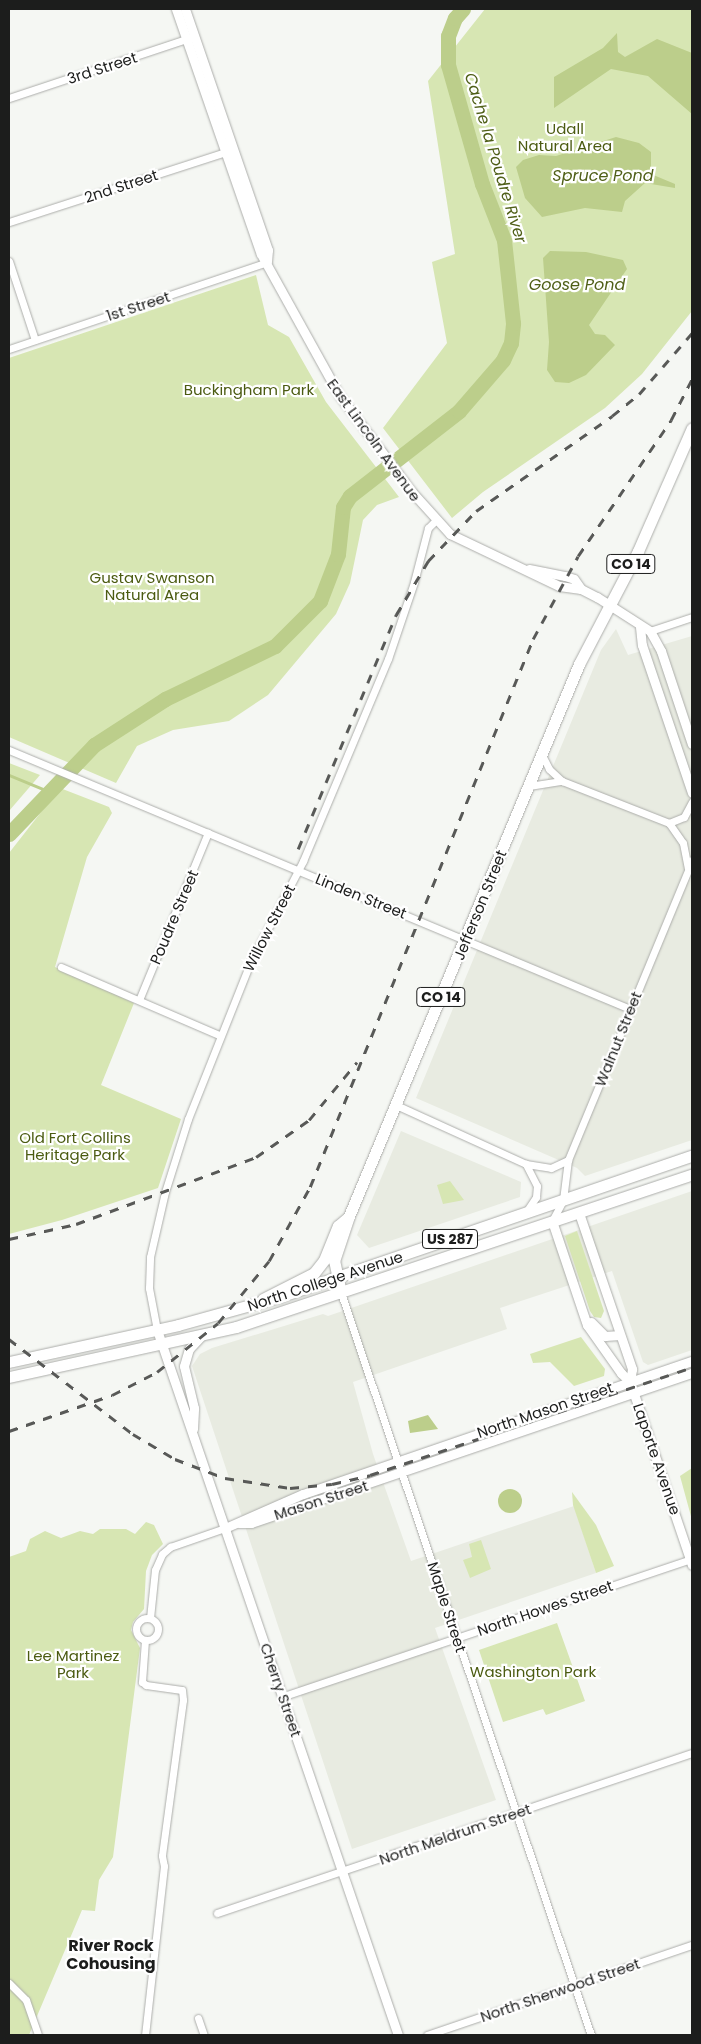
<!DOCTYPE html>
<style>
body{margin:0}
#map{position:relative;width:701px;height:2044px;overflow:hidden;background:#f5f7f3;font-family:Poppins,sans-serif}
div>[style]{position:absolute}
[style*='--x']{left:calc(var(--x)*1px);top:calc(var(--y)*1px);width:calc(var(--w)*1px);rotate:calc(var(--a)*1deg)}
.built>*{inset:0;background:#e8ebe1}
.green>*{inset:0;background:#d7e6b3}
.water>*{inset:0;background:#bcce8b}
.round{border-radius:50%}
.stream>*{height:2.5px;margin:-1.25px;padding:0 1.25px;transform-origin:1.25px;border-radius:1.25px;background:#bcce8b}
.river>*{height:15px;margin:-7.5px;padding:0 7.5px;transform-origin:7.5px;border-radius:7.5px;background:#bcce8b}
.roads{filter:drop-shadow(0 0 1px #acadaa) drop-shadow(0 0 1px #acadaa)}
.minor>*{height:7px;margin:-3.5px;padding:0 3.5px;transform-origin:3.5px;border-radius:3.5px;background:#fff}
.minor>.ring{margin:-3.5px;padding:0;box-sizing:content-box;background:none;border:7px solid #fff;border-radius:50%}
.tertiary>*{height:9px;margin:-4.5px;padding:0 4.5px;transform-origin:4.5px;border-radius:4.5px;background:#fff}
.trunk>*{height:11px;margin:-5.5px;padding:0 5.5px;transform-origin:5.5px;border-radius:5.5px;background:#fff}
.rail>*{height:2.5px;margin-top:-1.25px;transform-origin:0;background:repeating-linear-gradient(90deg,#585957 0 9px,transparent 0 18px)}
span{translate:-50% -50%;white-space:nowrap;text-align:center;line-height:1.15;-webkit-text-stroke:4.5px #fff;paint-order:stroke}
.shield-label span{padding:1px 4px;background:#fff;border:1px solid;border-radius:4px;-webkit-text-stroke-width:0}
.shield-label{font-size:14px;color:#1c1d1c;font-weight:700}
.street-label{font-size:15px;color:#1c1d1c}
.park-label{font-size:15px;color:#4b5b11}
.water-label{font-size:16px;color:#4f5f17;font-style:italic}
.neighbourhood-label{font-size:16px;color:#1c1d1c;font-weight:700}
.frame{position:absolute;inset:0;border:10px solid #1c1d1c;pointer-events:none}
</style>
<div id="map">
<div class="built">
<i style="clip-path:polygon(616px 629px,628px 655px,692px 636px,692px 1140px,585px 1176px,577px 1168px,416px 1098px,601px 650px)"></i>
<i style="clip-path:polygon(401px 1131px,521px 1182px,520px 1197px,369px 1248px,357px 1235px)"></i>
<i style="clip-path:polygon(692px 1191px,692px 1350px,648px 1365px,643px 1362px,612px 1271px,500px 1308px,507px 1329px,353px 1382px,373px 1454px,411px 1561px,574px 1506px,596px 1573px,435px 1628px,496px 1800px,352px 1849px,192px 1366px,200px 1354px,212px 1348px,323px 1314px,328px 1316px)"></i>
</div>
<div class="green">
<i style="clip-path:polygon(485px 9px,692px 9px,692px 311px,642px 374px,605px 408px,483px 492px,452px 518px,383px 428px,447px 343px,432px 262px,455px 254px,428px 81px)"></i>
<i style="clip-path:polygon(256px 275px,268px 325px,289px 337px,326px 402px,399px 497px,377px 505px,363px 520px,350px 583px,336px 614px,268px 695px,229px 721px,173px 730px,137px 746px,116px 783px,9px 737px,9px 358px)"></i>
<i style="clip-path:polygon(9px 763px,40px 775px,9px 811px)"></i>
<i style="clip-path:polygon(60px 788px,109px 807px,112px 813px,87px 857px,55px 967px,134px 1003px,101px 1085px,181px 1119px,158px 1188px,62px 1220px,9px 1234px,9px 853px)"></i>
<i style="clip-path:polygon(450px 1181px,464px 1200px,443px 1204px,437px 1185px)"></i>
<i style="clip-path:polygon(577px 1231px,604px 1311px,601px 1318px,594px 1317px,590px 1311px,565px 1236px)"></i>
<i style="clip-path:polygon(581px 1337px,605px 1369px,604px 1376px,574px 1386px,550px 1362px,533px 1363px,530px 1354px)"></i>
<i style="clip-path:polygon(692px 1468px,692px 1520px,680px 1476px)"></i>
<i style="clip-path:polygon(572px 1492px,596px 1525px,614px 1566px,596px 1573px,573px 1505px)"></i>
<i style="clip-path:polygon(146px 1522px,154px 1525px,163px 1544px,152px 1555px,146px 1571px,144px 1609px,133px 1622px,131px 1630px,140px 1648px,113px 1857px,99px 1880px,95px 1911px,82px 1910px,29px 2035px,9px 2035px,9px 1557px,26px 1551px,30px 1539px,45px 1531px,61px 1538px,80px 1531px,93px 1534px,100px 1529px,126px 1529px,135px 1534px)"></i>
<i style="clip-path:polygon(481px 1540px,491px 1569px,470px 1578px,463px 1560px,472px 1557px,469px 1544px)"></i>
<i style="clip-path:polygon(557px 1623px,585px 1701px,546px 1715px,543px 1709px,503px 1722px,479px 1650px)"></i>
</div>
<div class="water">
<i style="clip-path:polygon(617px 33px,618px 52px,625px 57px,657px 39px,692px 53px,692px 114px,648px 76px,611px 69px,554px 108px,554px 77px,603px 48px)"></i>
<i style="clip-path:polygon(616px 137px,639px 143px,651px 152px,651px 174px,675px 184px,675px 188px,645px 183px,625px 201px,622px 212px,585px 208px,542px 217px,525px 198px,516px 167px,523px 160px,539px 155px,556px 156px)"></i>
<i style="clip-path:polygon(550px 251px,586px 252px,623px 260px,627px 269px,589px 325px,595px 334px,605px 335px,615px 345px,586px 375px,569px 383px,555px 382px,547px 370px,549px 342px,543px 258px)"></i>
<i style="clip-path:polygon(428px 1415px,438px 1429px,410px 1433px,408px 1421px)"></i>
<i class="round" style="left:498px;top:1489px;width:24px;height:24px"></i>
</div>
<div class="stream">
<i style="--x:9;--y:775;--w:42;--a:22.3"></i>
</div>
<div class="river">
<i style="--x:9;--y:834;--w:123;--a:-46.3"></i>
<i style="--x:94;--y:745;--w:85;--a:-32.9"></i>
<i style="--x:165;--y:699;--w:122;--a:-25.7"></i>
<i style="--x:275;--y:646;--w:64;--a:-45"></i>
<i style="--x:320;--y:601;--w:50;--a:-69"></i>
<i style="--x:338;--y:554;--w:47;--a:-83.9"></i>
<i style="--x:343;--y:507;--w:13;--a:-58"></i>
<i style="--x:350;--y:496;--w:138;--a:-37.9"></i>
<i style="--x:459;--y:411;--w:67;--a:-49.2"></i>
<i style="--x:503;--y:360;--w:19;--a:-65"></i>
<i style="--x:511;--y:343;--w:20;--a:-84"></i>
<i style="--x:513;--y:323;--w:83;--a:-96.2"></i>
<i style="--x:504;--y:240;--w:60;--a:-111.4"></i>
<i style="--x:482;--y:184;--w:124;--a:-105.9"></i>
<i style="--x:448;--y:65;--w:29;--a:-90"></i>
<i style="--x:448;--y:36;--w:19;--a:-69"></i>
<i style="--x:455;--y:18;--w:12;--a:-48"></i>
</div>
<div class="roads">
<div class="minor">
<i style="--x:9;--y:98;--w:190;--a:-18.4"></i>
<i style="--x:9;--y:222;--w:231;--a:-17.9"></i>
<i style="--x:9;--y:261;--w:83;--a:71.8"></i>
<i style="--x:9;--y:349;--w:272;--a:-18.6"></i>
<i style="--x:650;--y:631;--w:44;--a:-18.4"></i>
<i style="--x:9;--y:750;--w:673;--a:22.64"></i>
<i style="--x:542;--y:755;--w:16;--a:63"></i>
<i style="--x:549;--y:769;--w:18;--a:43"></i>
<i style="--x:562;--y:781;--w:115;--a:21.4"></i>
<i style="--x:669;--y:823;--w:24;--a:55"></i>
<i style="--x:683;--y:843;--w:25;--a:79"></i>
<i style="--x:529;--y:786;--w:33;--a:-9"></i>
<i style="--x:669;--y:823;--w:16;--a:-22"></i>
<i style="--x:684;--y:817;--w:17;--a:-62"></i>
<i style="--x:61;--y:967;--w:172;--a:23.3"></i>
<i style="--x:139;--y:1000;--w:181;--a:-67.6"></i>
<i style="--x:396;--y:1105;--w:143;--a:24.4"></i>
<i style="--x:526;--y:1164;--w:25;--a:9"></i>
<i style="--x:551;--y:1168;--w:19;--a:-25"></i>
<i style="--x:526;--y:1212;--w:18;--a:-56"></i>
<i style="--x:536;--y:1197;--w:11;--a:-85"></i>
<i style="--x:537;--y:1186;--w:25;--a:-117"></i>
<i style="--x:552;--y:1221;--w:24;--a:-62"></i>
<i style="--x:563;--y:1200;--w:40;--a:-82.9"></i>
<i style="--x:568;--y:1160;--w:325;--a:-67.5"></i>
<i style="--x:341;--y:1293;--w:783;--a:71.38"></i>
<i style="--x:157;--y:1330;--w:43;--a:-100.8"></i>
<i style="--x:149;--y:1288;--w:31;--a:-88"></i>
<i style="--x:150;--y:1257;--w:67;--a:-77"></i>
<i style="--x:165;--y:1192;--w:77;--a:-72.5"></i>
<i style="--x:188;--y:1119;--w:170;--a:-68.3"></i>
<i style="--x:251;--y:961;--w:113;--a:-62.5"></i>
<i style="--x:303;--y:861;--w:219;--a:-67.2"></i>
<i style="--x:388;--y:659;--w:81;--a:-71.3"></i>
<i style="--x:414;--y:582;--w:56;--a:-75.5"></i>
<i style="--x:428;--y:528;--w:10;--a:-45"></i>
<i style="--x:150;--y:1618;--w:48;--a:-84.1"></i>
<i style="--x:155;--y:1570;--w:17;--a:-66"></i>
<i style="--x:162;--y:1554;--w:11;--a:-41"></i>
<i style="--x:170;--y:1547;--w:58;--a:-19.1"></i>
<i class="ring" style="left:136px;top:1618px;width:15px;height:15px"></i>
<i style="--x:145;--y:1640;--w:42;--a:94.1"></i>
<i style="--x:142;--y:1682;--w:5;--a:37"></i>
<i style="--x:146;--y:1685;--w:36;--a:8"></i>
<i style="--x:182;--y:1690;--w:10;--a:84"></i>
<i style="--x:183;--y:1700;--w:157;--a:97.7"></i>
<i style="--x:162;--y:1856;--w:10;--a:79"></i>
<i style="--x:164;--y:1866;--w:170;--a:96.4"></i>
<i style="--x:284;--y:1696;--w:430;--a:-18.6"></i>
<i style="--x:217;--y:1913;--w:501;--a:-18.62"></i>
<i style="--x:9;--y:1983;--w:24;--a:45"></i>
<i style="--x:26;--y:2000;--w:37;--a:71"></i>
<i style="--x:198;--y:2018;--w:18;--a:71"></i>
<i style="--x:427;--y:2035;--w:280;--a:-18.8"></i>
</div>
<div class="tertiary">
<i style="--x:176;--y:9;--w:259;--a:70.9"></i>
<i style="--x:261;--y:254;--w:161;--a:61"></i>
<i style="--x:339;--y:395;--w:121;--a:53"></i>
<i style="--x:412;--y:492;--w:57;--a:47.9"></i>
<i style="--x:450;--y:534;--w:121;--a:25.5"></i>
<i style="--x:559;--y:586;--w:22;--a:8"></i>
<i style="--x:581;--y:589;--w:18;--a:27"></i>
<i style="--x:597;--y:597;--w:63;--a:32.7"></i>
<i style="--x:650;--y:631;--w:23;--a:61"></i>
<i style="--x:661;--y:651;--w:98;--a:71.6"></i>
<i style="--x:185;--y:9;--w:255;--a:71"></i>
<i style="--x:268;--y:250;--w:12;--a:95"></i>
<i style="--x:529;--y:569;--w:37;--a:11"></i>
<i style="--x:565;--y:576;--w:9;--a:18"></i>
<i style="--x:574;--y:579;--w:12;--a:55"></i>
<i style="--x:640;--y:627;--w:18;--a:84"></i>
<i style="--x:642;--y:645;--w:156;--a:71.3"></i>
<i style="--x:579;--y:1213;--w:165;--a:71.2"></i>
<i style="--x:632;--y:1369;--w:13;--a:99"></i>
<i style="--x:630;--y:1382;--w:193;--a:71.3"></i>
<i style="--x:552;--y:1221;--w:110;--a:71.4"></i>
<i style="--x:587;--y:1325;--w:59;--a:54.7"></i>
<i style="--x:621;--y:1373;--w:13;--a:45"></i>
<i style="--x:591;--y:1322;--w:20;--a:45"></i>
<i style="--x:605;--y:1336;--w:15;--a:-4"></i>
<i style="--x:157;--y:1330;--w:745;--a:71.13"></i>
<i style="--x:193;--y:1429;--w:21;--a:-87"></i>
<i style="--x:194;--y:1408;--w:43;--a:-103.4"></i>
<i style="--x:184;--y:1366;--w:18;--a:-74"></i>
<i style="--x:189;--y:1349;--w:18;--a:-47"></i>
<i style="--x:239;--y:1523;--w:12;--a:0"></i>
<i style="--x:251;--y:1523;--w:466;--a:-18.8"></i>
<i style="--x:225;--y:1528;--w:85;--a:-23.6"></i>
<i style="--x:303;--y:1494;--w:411;--a:-18.9"></i>
</div>
<div class="trunk">
<i style="--x:341;--y:1293;--w:33;--a:-102"></i>
<i style="--x:334;--y:1261;--w:47;--a:-71.6"></i>
<i style="--x:349;--y:1216;--w:598;--a:-67.38"></i>
<i style="--x:579;--y:664;--w:127;--a:-62.4"></i>
<i style="--x:638;--y:551;--w:134;--a:-66.3"></i>
<i style="--x:263;--y:1299;--w:57;--a:-27"></i>
<i style="--x:314;--y:1273;--w:16;--a:-52"></i>
<i style="--x:324;--y:1260;--w:37;--a:-68"></i>
<i style="--x:338;--y:1226;--w:11;--a:-41"></i>
<i style="--x:9;--y:1362;--w:173;--a:-12.3"></i>
<i style="--x:178;--y:1325;--w:105;--a:-15.5"></i>
<i style="--x:279;--y:1297;--w:436;--a:-18.9"></i>
<i style="--x:9;--y:1377;--w:232;--a:-12.4"></i>
<i style="--x:236;--y:1327;--w:481;--a:-18.5"></i>
</div>
</div>
<div class="rail">
<i style="--x:298;--y:849;--w:254;--a:-67.3"></i>
<i style="--x:396;--y:615;--w:63;--a:-59.3"></i>
<i style="--x:428;--y:561;--w:69;--a:-46.2"></i>
<i style="--x:476;--y:511;--w:166;--a:-34.9"></i>
<i style="--x:612;--y:416;--w:35;--a:-39"></i>
<i style="--x:639;--y:394;--w:81;--a:-49"></i>
<i style="--x:9;--y:1239;--w:69;--a:-12.6"></i>
<i style="--x:76;--y:1224;--w:192;--a:-20.4"></i>
<i style="--x:256;--y:1157;--w:65;--a:-34.9"></i>
<i style="--x:309;--y:1120;--w:75;--a:-50.4"></i>
<i style="--x:9;--y:1339;--w:156;--a:37.5"></i>
<i style="--x:133;--y:1434;--w:49;--a:30.8"></i>
<i style="--x:175;--y:1459;--w:53;--a:20.8"></i>
<i style="--x:225;--y:1478;--w:66;--a:8.7"></i>
<i style="--x:290;--y:1488;--w:42;--a:-5.4"></i>
<i style="--x:332;--y:1484;--w:39;--a:-13"></i>
<i style="--x:370;--y:1475;--w:340;--a:-18.5"></i>
<i style="--x:9;--y:1431;--w:109;--a:-19.3"></i>
<i style="--x:112;--y:1395;--w:51;--a:-27.1"></i>
<i style="--x:157;--y:1372;--w:78;--a:-38.8"></i>
<i style="--x:218;--y:1323;--w:80;--a:-50.6"></i>
<i style="--x:269;--y:1261;--w:85;--a:-61"></i>
<i style="--x:310;--y:1187;--w:592;--a:-67.86"></i>
<i style="--x:533;--y:639;--w:94;--a:-61.5"></i>
<i style="--x:578;--y:556;--w:165;--a:-55.6"></i>
<i style="--x:671;--y:420;--w:46;--a:-62.9"></i>
</div>
<div class="shield-label">
<span style="left:631px;top:564px">CO 14</span>
<span style="left:441px;top:997px">CO 14</span>
<span style="left:450px;top:1239px">US 287</span>
</div>
<div class="street-label">
<span style="left:102px;top:68px;rotate:-18deg">3rd Street</span>
<span style="left:121px;top:186px;rotate:-18deg">2nd Street</span>
<span style="left:138px;top:306px;rotate:-18deg">1st Street</span>
<span style="left:374px;top:440px;rotate:54deg">East Lincoln Avenue</span>
<span style="left:361px;top:896px;rotate:22deg">Linden Street</span>
<span style="left:480px;top:905px;rotate:-68deg">Jefferson Street</span>
<span style="left:174px;top:917px;rotate:-67deg">Poudre Street</span>
<span style="left:269px;top:928px;rotate:-63deg">Willow Street</span>
<span style="left:618px;top:1039px;rotate:-68deg">Walnut Street</span>
<span style="left:325px;top:1281px;rotate:-18deg">North College Avenue</span>
<span style="left:545px;top:1410px;rotate:-19deg">North Mason Street</span>
<span style="left:657px;top:1459px;rotate:71deg">Laporte Avenue</span>
<span style="left:321px;top:1500px;rotate:-18deg">Mason Street</span>
<span style="left:447px;top:1607px;rotate:72deg">Maple Street</span>
<span style="left:545px;top:1608px;rotate:-19deg">North Howes Street</span>
<span style="left:281px;top:1690px;rotate:71deg">Cherry Street</span>
<span style="left:455px;top:1834px;rotate:-19deg">North Meldrum Street</span>
<span style="left:560px;top:1990px;rotate:-19deg">North Sherwood Street</span>
</div>
<div class="park-label">
<span style="left:565px;top:137px">Udall<br>Natural Area</span>
<span style="left:249px;top:390px">Buckingham Park</span>
<span style="left:152px;top:586px">Gustav Swanson<br>Natural Area</span>
<span style="left:75px;top:1146px">Old Fort Collins<br>Heritage Park</span>
<span style="left:73px;top:1664px">Lee Martinez<br>Park</span>
<span style="left:533px;top:1672px">Washington Park</span>
</div>
<div class="water-label">
<span style="left:495px;top:158px;rotate:73deg">Cache la Poudre River</span>
<span style="left:603px;top:176px">Spruce Pond</span>
<span style="left:577px;top:285px">Goose Pond</span>
</div>
<div class="neighbourhood-label">
<span style="left:111px;top:1955px">River Rock<br>Cohousing</span>
</div>
<div class="frame"></div>
</div>
